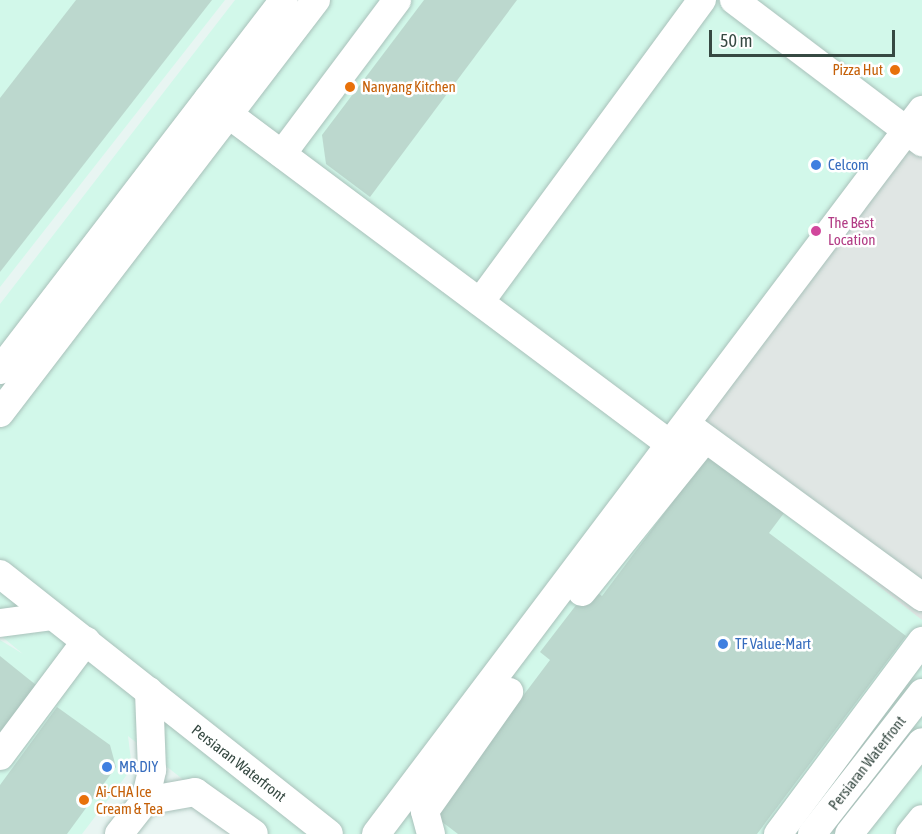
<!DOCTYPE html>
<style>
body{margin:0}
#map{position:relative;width:922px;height:834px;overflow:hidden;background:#e8f5f2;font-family:"Asap Condensed",sans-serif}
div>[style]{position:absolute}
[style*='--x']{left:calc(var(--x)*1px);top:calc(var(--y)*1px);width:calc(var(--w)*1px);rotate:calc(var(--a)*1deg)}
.commercial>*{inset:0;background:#d2f8ea}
.parking>*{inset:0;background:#e0e6e4}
.building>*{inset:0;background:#bcd8ce}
.roads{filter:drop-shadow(0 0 2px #a9c1ba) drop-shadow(0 0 2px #a9c1ba)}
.minor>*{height:28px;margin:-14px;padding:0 14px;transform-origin:14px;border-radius:14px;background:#fff}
.dots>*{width:16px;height:16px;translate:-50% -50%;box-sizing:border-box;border:3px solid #fff;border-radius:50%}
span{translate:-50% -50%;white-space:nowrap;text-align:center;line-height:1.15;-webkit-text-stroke:5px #fff;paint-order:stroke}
.food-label{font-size:15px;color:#c56008}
.right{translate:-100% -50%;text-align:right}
.left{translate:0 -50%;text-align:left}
.shop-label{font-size:15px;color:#366cbe}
.hotel-label{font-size:15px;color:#b23c85}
.street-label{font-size:15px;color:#364942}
.scale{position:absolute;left:709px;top:30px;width:186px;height:27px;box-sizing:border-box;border:3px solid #364942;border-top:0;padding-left:8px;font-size:18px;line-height:21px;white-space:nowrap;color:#364942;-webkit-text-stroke:4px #fff;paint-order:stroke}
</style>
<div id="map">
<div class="commercial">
<i style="clip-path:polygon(0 0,225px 0,0 287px)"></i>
<i style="clip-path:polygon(235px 0,922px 0,922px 834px,252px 834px,128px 736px,132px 768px,82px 834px,0 834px,0 640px,23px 654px,0 635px,0 304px)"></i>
</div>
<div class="parking">
<i style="clip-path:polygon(922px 130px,922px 620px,689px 437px)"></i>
</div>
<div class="building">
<i style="clip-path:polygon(76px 0,212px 0,0 272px,0 98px)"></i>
<i style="clip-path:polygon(424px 0,517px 0,370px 197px,326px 164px,322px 135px)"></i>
<i style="clip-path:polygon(707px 456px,784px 513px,769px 533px,906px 636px,757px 834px,458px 834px,433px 815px,550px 660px,540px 652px,590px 587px,602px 596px)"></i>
<i style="clip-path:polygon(0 656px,36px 685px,0 732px)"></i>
<i style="clip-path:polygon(57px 707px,110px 745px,116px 767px,67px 834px,0 834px,0 785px)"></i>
</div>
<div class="roads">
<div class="minor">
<i style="--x:734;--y:0;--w:236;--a:37.1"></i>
<i style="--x:208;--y:99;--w:573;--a:36.77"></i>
<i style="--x:282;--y:154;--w:192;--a:-53.2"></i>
<i style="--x:480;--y:302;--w:375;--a:-53.7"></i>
<i style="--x:0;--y:370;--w:466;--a:-52.5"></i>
<i style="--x:0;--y:413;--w:520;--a:-52.58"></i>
<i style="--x:690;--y:427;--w:288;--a:36.2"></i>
<i style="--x:0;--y:574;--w:419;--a:38.3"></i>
<i style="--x:582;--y:592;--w:196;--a:-51.2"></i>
<i style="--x:0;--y:623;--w:52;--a:-7.7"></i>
<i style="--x:0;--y:756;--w:144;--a:-53.2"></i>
<i style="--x:145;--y:801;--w:51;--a:-10.2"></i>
<i style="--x:195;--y:792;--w:72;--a:35.4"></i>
<i style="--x:119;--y:834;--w:42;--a:-51.8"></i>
<i style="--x:145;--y:801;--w:32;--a:-77"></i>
<i style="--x:152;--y:770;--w:79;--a:-92.2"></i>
<i style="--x:376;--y:834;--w:907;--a:-52.98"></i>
<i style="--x:431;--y:834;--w:24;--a:-105"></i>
<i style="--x:425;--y:811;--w:146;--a:-54.8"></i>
<i style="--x:778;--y:834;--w:241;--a:-53.3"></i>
<i style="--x:812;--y:834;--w:179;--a:-52"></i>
<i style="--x:849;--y:834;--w:117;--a:-51.6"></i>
<i style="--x:910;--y:834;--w:19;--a:-51"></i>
</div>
</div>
<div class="dots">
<i style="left:895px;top:70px;background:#e8710a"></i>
<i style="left:350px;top:87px;background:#e8710a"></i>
<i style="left:816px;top:165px;background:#3f7fe0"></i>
<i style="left:816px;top:231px;background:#d1479c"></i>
<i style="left:723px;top:644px;background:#3f7fe0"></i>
<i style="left:107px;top:767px;background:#3f7fe0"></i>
<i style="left:84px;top:800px;background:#e8710a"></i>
</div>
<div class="food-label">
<span class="right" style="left:883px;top:70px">Pizza Hut</span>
<span class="left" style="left:362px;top:87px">Nanyang Kitchen</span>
<span class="left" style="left:96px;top:800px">Ai-CHA Ice<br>Cream &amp; Tea</span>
</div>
<div class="shop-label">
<span class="left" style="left:828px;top:165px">Celcom</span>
<span class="left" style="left:735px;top:644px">TF Value-Mart</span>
<span class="left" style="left:119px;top:767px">MR.DIY</span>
</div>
<div class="hotel-label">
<span class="left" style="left:828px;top:231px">The Best<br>Location</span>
</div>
<div class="street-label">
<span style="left:239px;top:763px;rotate:38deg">Persiaran Waterfront</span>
<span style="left:867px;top:763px;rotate:-52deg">Persiaran Waterfront</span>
</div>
<div class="scale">50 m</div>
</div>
